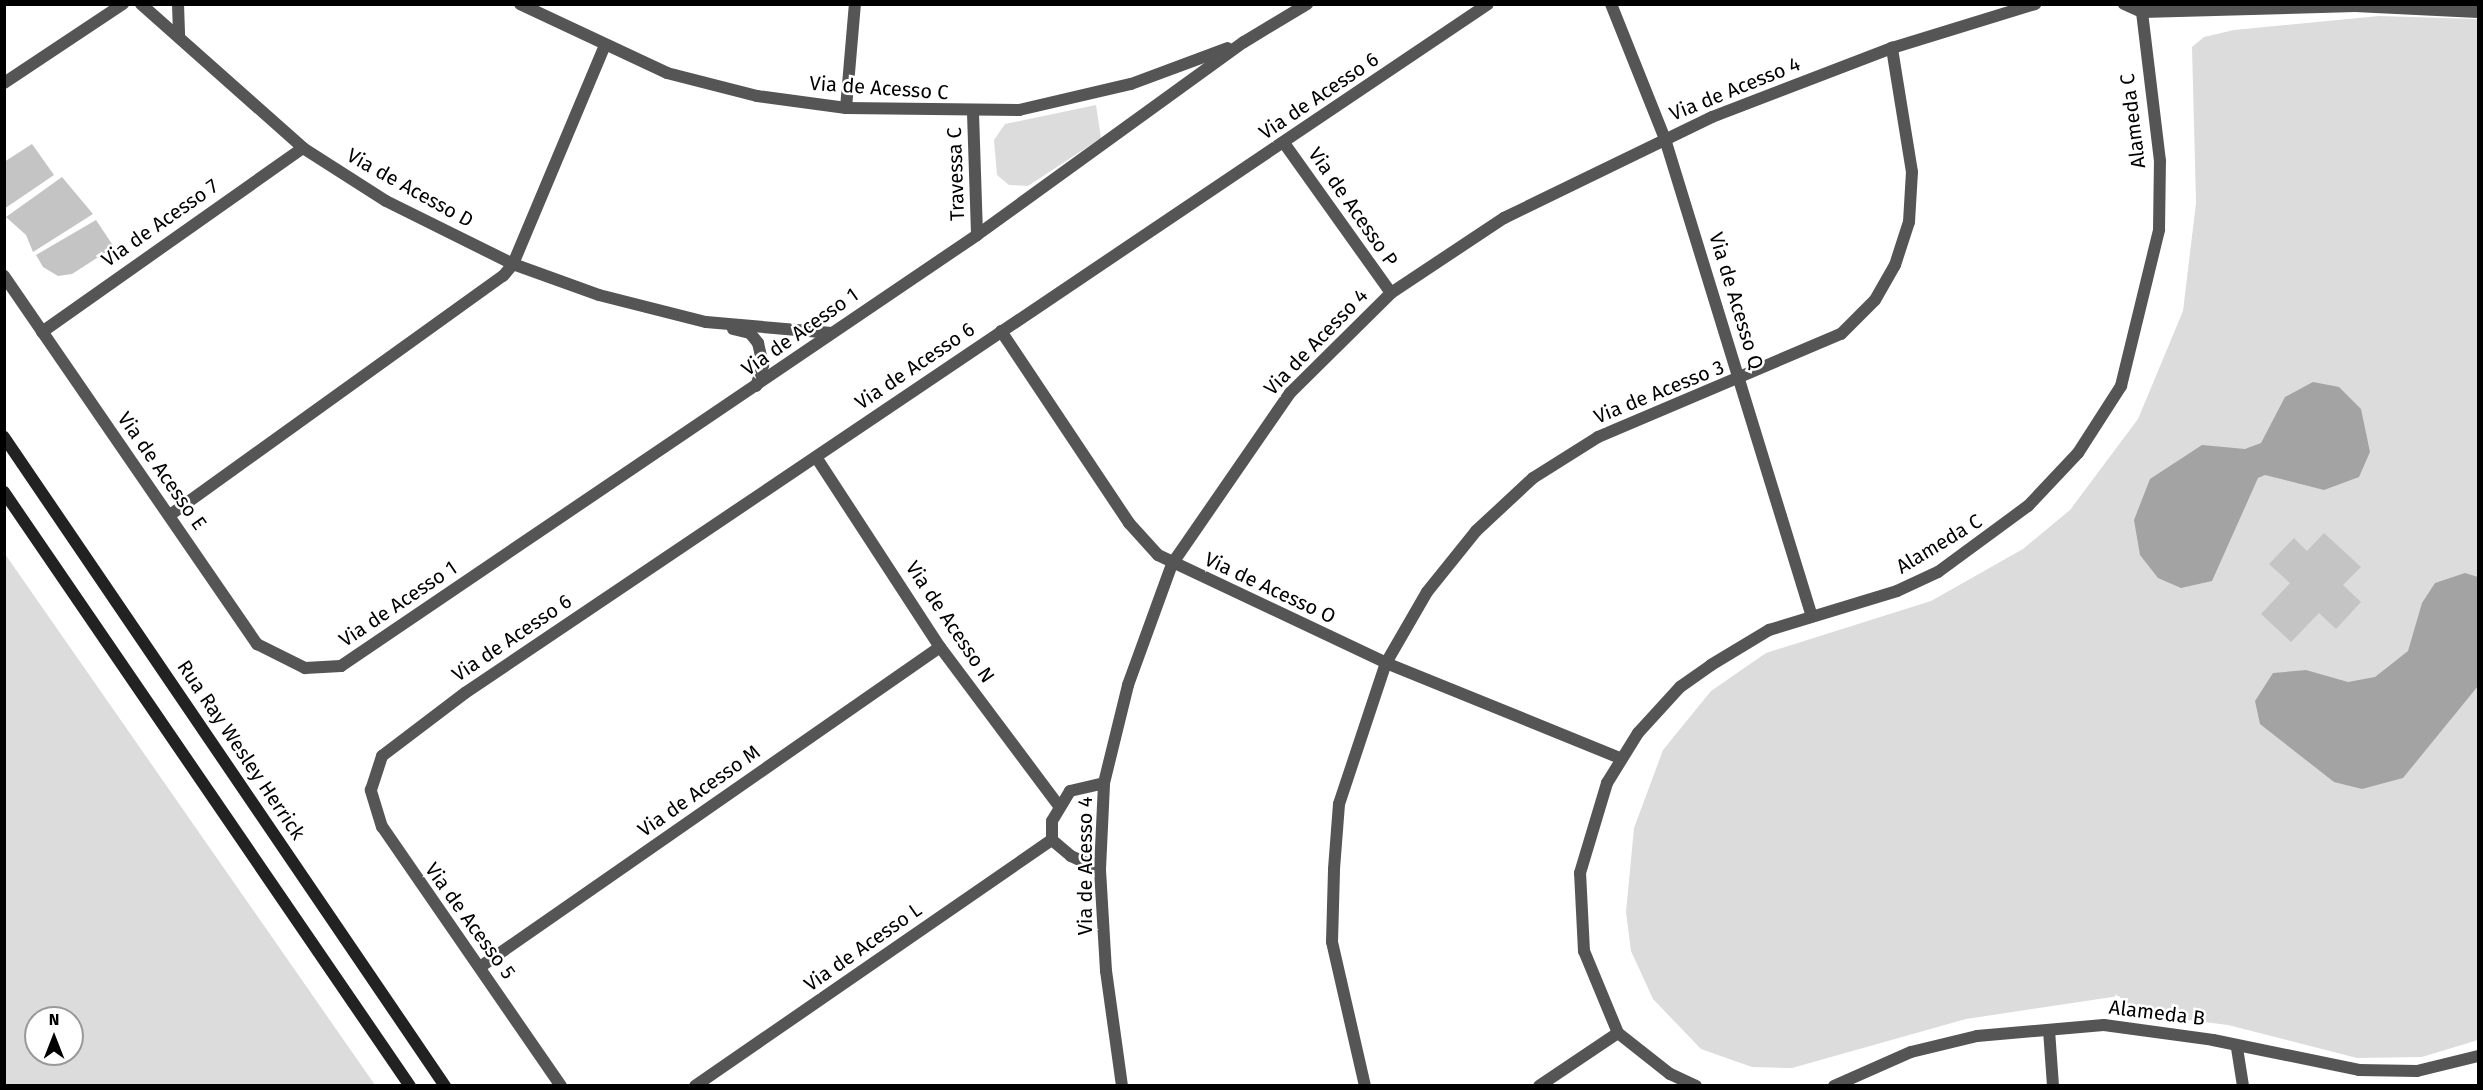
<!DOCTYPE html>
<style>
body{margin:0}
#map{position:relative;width:2483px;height:1090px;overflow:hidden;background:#fff;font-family:"Fira Sans",sans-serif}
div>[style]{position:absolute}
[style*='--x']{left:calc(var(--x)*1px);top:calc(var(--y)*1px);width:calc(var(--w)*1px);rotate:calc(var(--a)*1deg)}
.green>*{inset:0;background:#dcdcdc}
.water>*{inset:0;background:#a3a3a3}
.building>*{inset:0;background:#c4c4c4}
.street>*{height:12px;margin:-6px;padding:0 6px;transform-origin:6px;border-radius:6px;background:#555}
.secondary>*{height:12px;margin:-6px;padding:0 6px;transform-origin:6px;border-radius:6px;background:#222}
span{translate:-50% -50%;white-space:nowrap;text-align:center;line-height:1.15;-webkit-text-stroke:5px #fff;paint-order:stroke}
.street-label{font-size:20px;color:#000}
.frame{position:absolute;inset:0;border:6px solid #000;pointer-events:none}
.north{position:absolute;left:24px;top:1006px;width:60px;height:60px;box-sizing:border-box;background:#fff;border:2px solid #999;border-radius:50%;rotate:0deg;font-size:16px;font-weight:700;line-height:24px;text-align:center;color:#000}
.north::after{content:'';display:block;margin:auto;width:21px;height:27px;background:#000;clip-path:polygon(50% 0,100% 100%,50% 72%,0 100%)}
</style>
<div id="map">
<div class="green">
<i style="clip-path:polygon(2379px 16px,2478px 19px,2478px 1040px,2422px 1057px,2357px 1058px,2228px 1025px,2149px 1015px,2128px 1007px,2119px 996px,1966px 1019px,1792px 1068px,1752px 1067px,1701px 1049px,1653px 999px,1631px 951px,1626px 912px,1634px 828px,1663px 750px,1711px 691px,1766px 653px,1931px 601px,2023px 549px,2070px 510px,2138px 419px,2183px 311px,2196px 203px,2192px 47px,2204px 37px,2234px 30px)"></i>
<i style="clip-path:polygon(1096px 105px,1101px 138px,1028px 186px,1009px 185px,997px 175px,994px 140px,1005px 124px)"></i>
<i style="clip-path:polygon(evenodd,5px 554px,375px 1085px,5px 1085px,5px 554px,36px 1018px,72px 1018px,72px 1054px,36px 1054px,36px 1018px)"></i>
</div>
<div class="water">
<i style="clip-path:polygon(2313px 382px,2339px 387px,2361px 409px,2370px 452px,2359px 477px,2324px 490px,2265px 475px,2258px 478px,2212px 581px,2181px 588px,2158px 578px,2140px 555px,2134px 520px,2150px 479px,2202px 445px,2245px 449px,2261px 443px,2285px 397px)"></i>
<i style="clip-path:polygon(2465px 573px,2478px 577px,2478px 686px,2403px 778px,2362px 789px,2334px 782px,2260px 724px,2255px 701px,2273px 673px,2306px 670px,2348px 682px,2375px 677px,2408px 651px,2422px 603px,2435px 583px)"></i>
</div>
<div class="building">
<i style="clip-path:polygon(32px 144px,54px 175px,4px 209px,4px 162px)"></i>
<i style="clip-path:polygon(62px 177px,93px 214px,33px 252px,26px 235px,6px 217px)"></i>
<i style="clip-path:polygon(96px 220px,114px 247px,72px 274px,58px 276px,43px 267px,36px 255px)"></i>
<i style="clip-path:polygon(2324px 533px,2361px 567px,2343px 585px,2361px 602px,2336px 629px,2319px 613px,2291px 642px,2261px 614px,2290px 583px,2269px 564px,2294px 538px,2307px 551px)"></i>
</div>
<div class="street">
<i style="--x:141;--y:4;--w:217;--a:41.6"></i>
<i style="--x:303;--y:148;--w:98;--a:32.6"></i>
<i style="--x:386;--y:201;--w:142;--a:26.4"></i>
<i style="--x:513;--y:264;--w:91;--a:19.8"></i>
<i style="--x:599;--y:295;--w:110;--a:14.2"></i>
<i style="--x:706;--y:322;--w:126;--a:5"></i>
<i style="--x:178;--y:4;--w:32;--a:88"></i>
<i style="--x:520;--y:4;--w:162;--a:25.1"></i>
<i style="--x:667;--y:73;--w:93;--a:14.3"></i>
<i style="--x:757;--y:96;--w:90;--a:7.7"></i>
<i style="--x:846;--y:108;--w:173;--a:0.7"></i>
<i style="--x:1019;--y:110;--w:115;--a:-13.1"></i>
<i style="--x:1131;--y:84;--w:103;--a:-20.4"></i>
<i style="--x:1611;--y:4;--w:145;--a:68.2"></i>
<i style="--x:1665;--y:139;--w:497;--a:72.9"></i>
<i style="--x:2142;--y:12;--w:213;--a:-1.6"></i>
<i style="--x:2355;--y:6;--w:123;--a:2.8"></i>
<i style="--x:4;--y:83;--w:143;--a:-33.6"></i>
<i style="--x:846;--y:108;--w:104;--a:-85.1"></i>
<i style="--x:973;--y:113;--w:122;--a:88.1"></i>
<i style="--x:1284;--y:143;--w:184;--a:54.5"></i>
<i style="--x:4;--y:276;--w:447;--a:55.5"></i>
<i style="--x:257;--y:644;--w:54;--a:26.6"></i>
<i style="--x:305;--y:668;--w:36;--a:-3"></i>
<i style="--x:341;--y:666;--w:768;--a:-34.12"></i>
<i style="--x:977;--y:235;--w:329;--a:-35.9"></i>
<i style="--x:1244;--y:42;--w:74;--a:-31.1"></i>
<i style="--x:733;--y:329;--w:17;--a:13"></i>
<i style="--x:750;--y:333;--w:13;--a:51"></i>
<i style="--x:758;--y:343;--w:23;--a:77"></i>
<i style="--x:763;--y:365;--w:22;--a:108"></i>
<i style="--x:1001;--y:331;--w:231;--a:56.3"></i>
<i style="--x:1129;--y:523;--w:43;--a:47.8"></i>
<i style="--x:1158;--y:555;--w:252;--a:25.3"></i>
<i style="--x:1386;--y:663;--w:253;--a:22.1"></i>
<i style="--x:42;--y:332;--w:319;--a:-35.2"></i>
<i style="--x:816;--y:457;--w:227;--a:56.9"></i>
<i style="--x:940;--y:647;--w:197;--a:53.2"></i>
<i style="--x:170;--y:515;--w:410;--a:-35.7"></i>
<i style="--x:503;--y:276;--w:16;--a:-50"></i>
<i style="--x:513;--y:264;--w:234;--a:-67.2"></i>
<i style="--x:1100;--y:869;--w:32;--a:-156"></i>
<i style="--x:1071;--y:856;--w:25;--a:-140"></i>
<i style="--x:1052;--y:840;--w:19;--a:-90"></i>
<i style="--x:1052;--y:821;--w:35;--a:-59"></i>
<i style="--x:1070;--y:791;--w:35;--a:-13"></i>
<i style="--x:480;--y:967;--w:560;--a:-34.82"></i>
<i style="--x:2049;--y:1030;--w:56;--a:85.9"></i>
<i style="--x:2237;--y:1048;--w:38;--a:81"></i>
<i style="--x:561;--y:1086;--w:315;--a:-124.6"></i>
<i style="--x:382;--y:827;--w:39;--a:-107"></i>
<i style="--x:371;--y:790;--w:36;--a:-72"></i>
<i style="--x:382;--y:756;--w:104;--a:-37.2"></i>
<i style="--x:465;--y:693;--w:1233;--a:-33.96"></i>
<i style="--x:695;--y:1086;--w:434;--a:-34.6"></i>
<i style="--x:1122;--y:1086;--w:116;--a:-97.9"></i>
<i style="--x:1106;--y:971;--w:102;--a:-93.4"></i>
<i style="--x:1100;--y:869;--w:86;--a:-87.3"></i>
<i style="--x:1104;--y:783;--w:101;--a:-76.2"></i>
<i style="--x:1128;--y:685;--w:129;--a:-70"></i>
<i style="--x:1172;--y:564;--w:208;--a:-55.4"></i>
<i style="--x:1290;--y:393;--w:142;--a:-44.7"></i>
<i style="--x:1391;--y:293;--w:136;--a:-33.6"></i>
<i style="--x:1504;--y:218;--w:231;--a:-25.9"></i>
<i style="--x:1712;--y:117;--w:193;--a:-21"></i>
<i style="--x:1892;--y:48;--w:150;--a:-17.1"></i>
<i style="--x:1365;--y:1086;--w:148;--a:-102.9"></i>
<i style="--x:1332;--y:942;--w:73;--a:-88.4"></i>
<i style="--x:1334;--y:869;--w:65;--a:-85.6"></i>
<i style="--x:1339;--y:804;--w:149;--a:-71.6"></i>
<i style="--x:1386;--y:663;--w:82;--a:-60"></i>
<i style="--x:1427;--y:592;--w:78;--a:-51.2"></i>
<i style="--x:1476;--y:531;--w:78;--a:-42.9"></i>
<i style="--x:1533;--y:478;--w:77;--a:-32.2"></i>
<i style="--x:1598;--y:437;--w:264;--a:-23"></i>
<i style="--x:1841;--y:334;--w:48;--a:-45"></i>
<i style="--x:1875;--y:300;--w:40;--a:-60.3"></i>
<i style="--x:1895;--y:265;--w:45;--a:-72"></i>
<i style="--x:1909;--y:222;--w:50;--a:-86.6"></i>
<i style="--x:1912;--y:172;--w:126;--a:-99.2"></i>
<i style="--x:1539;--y:1086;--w:95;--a:-33.9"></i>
<i style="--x:1696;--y:1086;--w:29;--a:-155"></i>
<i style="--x:1670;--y:1074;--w:66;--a:-141.7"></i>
<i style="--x:1618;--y:1033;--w:89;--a:-112.5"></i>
<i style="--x:1584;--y:951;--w:78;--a:-92.9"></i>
<i style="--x:1580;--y:873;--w:94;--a:-73.3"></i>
<i style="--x:1607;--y:783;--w:59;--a:-58.2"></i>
<i style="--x:1638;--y:733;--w:62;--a:-47.6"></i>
<i style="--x:1680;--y:687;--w:38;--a:-35"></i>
<i style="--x:1711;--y:665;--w:68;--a:-31.1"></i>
<i style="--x:1769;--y:630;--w:134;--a:-16.9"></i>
<i style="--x:1897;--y:591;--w:45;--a:-24.9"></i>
<i style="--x:1938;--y:572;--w:112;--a:-36.3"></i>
<i style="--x:2028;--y:506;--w:73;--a:-46.7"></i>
<i style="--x:2078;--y:453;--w:80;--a:-57.3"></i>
<i style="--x:2121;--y:386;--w:161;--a:-76.3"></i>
<i style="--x:2159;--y:230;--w:69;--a:-89.2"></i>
<i style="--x:2160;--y:161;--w:150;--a:-96.9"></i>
<i style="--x:2142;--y:12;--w:20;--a:-156"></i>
<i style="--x:1834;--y:1086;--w:84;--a:-23.8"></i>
<i style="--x:1911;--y:1052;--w:68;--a:-13.6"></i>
<i style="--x:1977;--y:1036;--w:127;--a:-5"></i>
<i style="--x:2104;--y:1025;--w:110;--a:7.8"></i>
<i style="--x:2213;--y:1040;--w:149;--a:11.6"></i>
<i style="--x:2359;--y:1070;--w:58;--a:1"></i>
<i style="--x:2417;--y:1071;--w:63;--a:-13.8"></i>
</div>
<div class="secondary">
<i style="--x:4;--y:437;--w:785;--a:55.8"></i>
<i style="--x:4;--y:492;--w:719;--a:55.65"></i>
</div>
<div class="street-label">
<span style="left:879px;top:88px;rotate:4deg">Via de Acesso C</span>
<span style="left:1735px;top:89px;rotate:-22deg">Via de Acesso 4</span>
<span style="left:1319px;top:96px;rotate:-34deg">Via de Acesso 6</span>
<span style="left:2133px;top:121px;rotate:-97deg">Alameda C</span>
<span style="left:956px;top:174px;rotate:-92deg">Travessa C</span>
<span style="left:410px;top:188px;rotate:29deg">Via de Acesso D</span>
<span style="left:1353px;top:207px;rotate:55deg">Via de Acesso P</span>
<span style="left:160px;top:223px;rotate:-35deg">Via de Acesso 7</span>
<span style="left:1736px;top:301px;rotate:73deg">Via de Acesso Q</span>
<span style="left:800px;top:332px;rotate:-35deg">Via de Acesso 1</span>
<span style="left:1316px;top:342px;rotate:-46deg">Via de Acesso 4</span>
<span style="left:915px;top:366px;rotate:-34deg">Via de Acesso 6</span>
<span style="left:1659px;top:392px;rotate:-22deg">Via de Acesso 3</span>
<span style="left:162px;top:471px;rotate:55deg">Via de Acesso E</span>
<span style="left:1939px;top:544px;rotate:-31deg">Alameda C</span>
<span style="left:1270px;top:588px;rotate:25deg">Via de Acesso O</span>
<span style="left:398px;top:604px;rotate:-34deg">Via de Acesso 1</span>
<span style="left:950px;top:622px;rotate:56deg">Via de Acesso N</span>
<span style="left:512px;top:638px;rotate:-34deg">Via de Acesso 6</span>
<span style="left:241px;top:750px;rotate:56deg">Rua Ray Wesley Herrick</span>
<span style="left:699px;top:791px;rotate:-35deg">Via de Acesso M</span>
<span style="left:1085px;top:866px;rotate:-90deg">Via de Acesso 4</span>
<span style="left:470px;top:921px;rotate:54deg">Via de Acesso 5</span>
<span style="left:863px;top:947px;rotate:-35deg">Via de Acesso L</span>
<span style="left:2157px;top:1013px;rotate:7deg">Alameda B</span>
</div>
<div class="frame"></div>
<div class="north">N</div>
</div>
